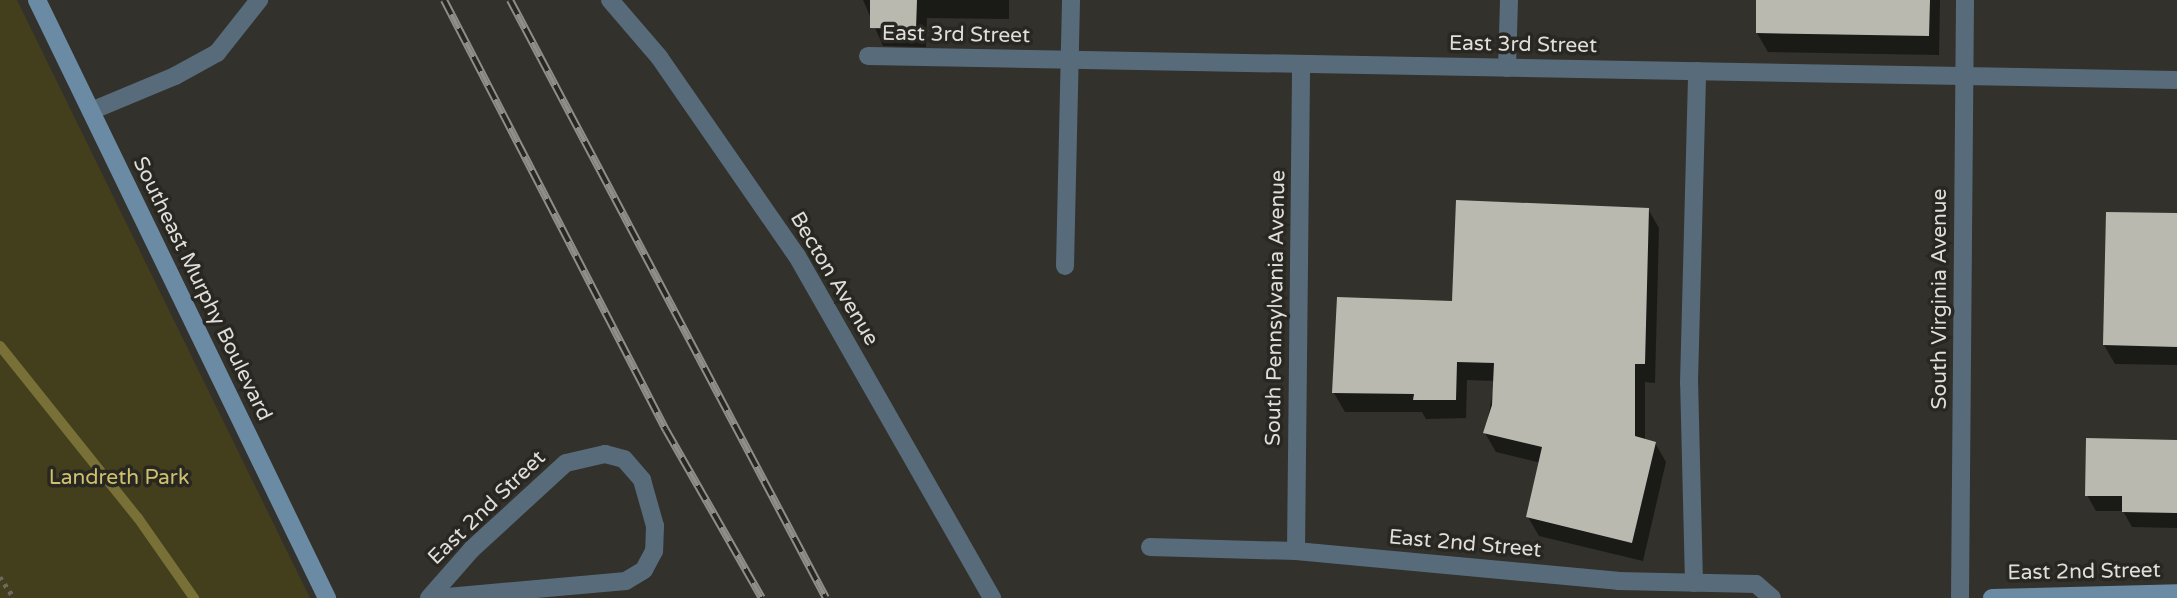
<!DOCTYPE html>
<style>
body{margin:0}
#map{position:relative;width:2177px;height:598px;overflow:hidden;background:#32312b;font-family:"Varela Round",sans-serif}
div>[style]{position:absolute}
[style*='--x']{left:calc(var(--x)*1px);top:calc(var(--y)*1px);width:calc(var(--w)*1px);rotate:calc(var(--a)*1deg)}
.green>*{inset:0;background:#433e1c}
.shadow>*{inset:0;background:#0007}
.stream>*{height:10px;margin:-5px;padding:0 5px;transform-origin:5px;border-radius:5px;background:#797038}
.building>*{inset:0;background:#bab9b0}
.path>*{height:4.5px;margin-top:-2.25px;transform-origin:0;background:repeating-linear-gradient(90deg,#6a6964 0 3.5px,transparent 0 8.5px)}
.lane>*{height:18px;margin:-9px;padding:0 9px;transform-origin:9px;border-radius:9px;background:#576b7b}
.street>*{height:18px;margin:-9px;padding:0 9px;transform-origin:9px;border-radius:9px;background:#576b7b}
.secondary>*{height:18px;margin:-9px;padding:0 9px;transform-origin:9px;border-radius:9px;background:#6b8ba4}
.rail>*{height:8px;margin-top:-4px;transform-origin:0;background:repeating-linear-gradient(90deg,#282721 0 16px,#8f8e89 0 32px);box-sizing:border-box;border-block:2px solid #8f8e89}
span{translate:-50% -50%;white-space:nowrap;text-align:center;line-height:1.15;-webkit-text-stroke:7px #282721;paint-order:stroke}
.street-label{font-size:21px;color:#dfdeda}
.park-label{font-size:21px;color:#cec06c}
</style>
<div id="map">
<div class="green">
<i style="clip-path:polygon(0 0,17px 0,310px 598px,0 598px)"></i>
</div>
<div class="shadow">
<i style="clip-path:polygon(863px 0,1009px 0,1009px 19px,927px 18px,926px 47px,883px 46px)"></i>
<i style="clip-path:polygon(1758px 0,1940px 0,1939px 55px,1768px 52px,1757px 33px)"></i>
<i style="clip-path:polygon(1648px 209px,1659px 228px,1655px 383px,1645px 382px,1645px 440px,1655px 443px,1666px 462px,1643px 561px,1539px 536px,1528px 517px,1541px 463px,1496px 452px,1485px 433px,1495px 381px,1467px 380px,1466px 418px,1426px 419px,1422px 412px,1345px 412px,1334px 393px,1454px 303px)"></i>
<i style="clip-path:polygon(2177px 215px,2177px 365px,2115px 364px,2104px 345px)"></i>
<i style="clip-path:polygon(2177px 441px,2177px 528px,2132px 527px,2123px 511px,2096px 511px,2087px 495px)"></i>
</div>
<div class="stream">
<i style="--x:0;--y:346;--w:221;--a:51.3"></i>
<i style="--x:138;--y:518;--w:98;--a:55"></i>
</div>
<div class="building">
<i style="clip-path:polygon(870px 0,917px 0,916px 29px,870px 28px)"></i>
<i style="clip-path:polygon(1756px 0,1930px 0,1929px 36px,1756px 33px)"></i>
<i style="clip-path:polygon(1456px 200px,1649px 208px,1645px 364px,1635px 364px,1635px 436px,1656px 442px,1632px 543px,1526px 517px,1542px 447px,1483px 433px,1492px 405px,1494px 363px,1457px 362px,1456px 400px,1413px 400px,1414px 394px,1332px 393px,1337px 297px,1452px 301px)"></i>
<i style="clip-path:polygon(2106px 212px,2177px 213px,2177px 347px,2103px 345px)"></i>
<i style="clip-path:polygon(2086px 438px,2177px 440px,2177px 513px,2122px 512px,2122px 496px,2085px 496px)"></i>
</div>
<div class="path">
<i style="--x:0;--y:577;--w:25;--a:56"></i>
</div>
<div class="lane">
<i style="--x:91;--y:111;--w:91;--a:-22.6"></i>
<i style="--x:175;--y:76;--w:48;--a:-28.7"></i>
<i style="--x:217;--y:53;--w:68;--a:-51.6"></i>
<i style="--x:1694;--y:583;--w:200;--a:-91.4"></i>
<i style="--x:1689;--y:383;--w:312;--a:-88.5"></i>
</div>
<div class="street">
<i style="--x:610;--y:0;--w:75;--a:49.3"></i>
<i style="--x:659;--y:57;--w:242;--a:55.3"></i>
<i style="--x:797;--y:256;--w:394;--a:60.3"></i>
<i style="--x:868;--y:56;--w:1309;--a:1.05"></i>
<i style="--x:1507;--y:68;--w:68;--a:-88.3"></i>
<i style="--x:1065;--y:266;--w:266;--a:-88.7"></i>
<i style="--x:1150;--y:547;--w:146;--a:1.6"></i>
<i style="--x:1296;--y:551;--w:323;--a:5.3"></i>
<i style="--x:1618;--y:581;--w:138;--a:1.2"></i>
<i style="--x:1756;--y:584;--w:21;--a:41"></i>
<i style="--x:1296;--y:551;--w:487;--a:-89.4"></i>
<i style="--x:429;--y:598;--w:65;--a:-48.7"></i>
<i style="--x:472;--y:549;--w:127;--a:-42.5"></i>
<i style="--x:566;--y:463;--w:40;--a:-13"></i>
<i style="--x:605;--y:454;--w:20;--a:15"></i>
<i style="--x:624;--y:459;--w:28;--a:49"></i>
<i style="--x:642;--y:480;--w:48;--a:74.2"></i>
<i style="--x:655;--y:526;--w:25;--a:92"></i>
<i style="--x:654;--y:551;--w:21;--a:118"></i>
<i style="--x:644;--y:570;--w:21;--a:149"></i>
<i style="--x:626;--y:581;--w:191;--a:174.9"></i>
<i style="--x:1960;--y:598;--w:598;--a:-89.52"></i>
</div>
<div class="secondary">
<i style="--x:37;--y:0;--w:665;--a:64.13"></i>
<i style="--x:1992;--y:598;--w:185;--a:-1.5"></i>
</div>
<div class="rail">
<i style="--x:444;--y:0;--w:484;--a:62.7"></i>
<i style="--x:666;--y:430;--w:193;--a:60.3"></i>
<i style="--x:510;--y:0;--w:676;--a:62.15"></i>
</div>
<div class="street-label">
<span style="left:956px;top:35px;rotate:1deg">East 3rd Street</span>
<span style="left:1523px;top:45px;rotate:1deg">East 3rd Street</span>
<span style="left:834px;top:279px;rotate:59deg">Becton Avenue</span>
<span style="left:202px;top:289px;rotate:64deg">Southeast Murphy Boulevard</span>
<span style="left:1940px;top:299px;rotate:-90deg">South Virginia Avenue</span>
<span style="left:1276px;top:308px;rotate:-89deg">South Pennsylvania Avenue</span>
<span style="left:487px;top:508px;rotate:-44deg">East 2nd Street</span>
<span style="left:1465px;top:544px;rotate:5deg">East 2nd Street</span>
<span style="left:2084px;top:572px;rotate:-1deg">East 2nd Street</span>
</div>
<div class="park-label">
<span style="left:119px;top:478px">Landreth Park</span>
</div>
</div>
